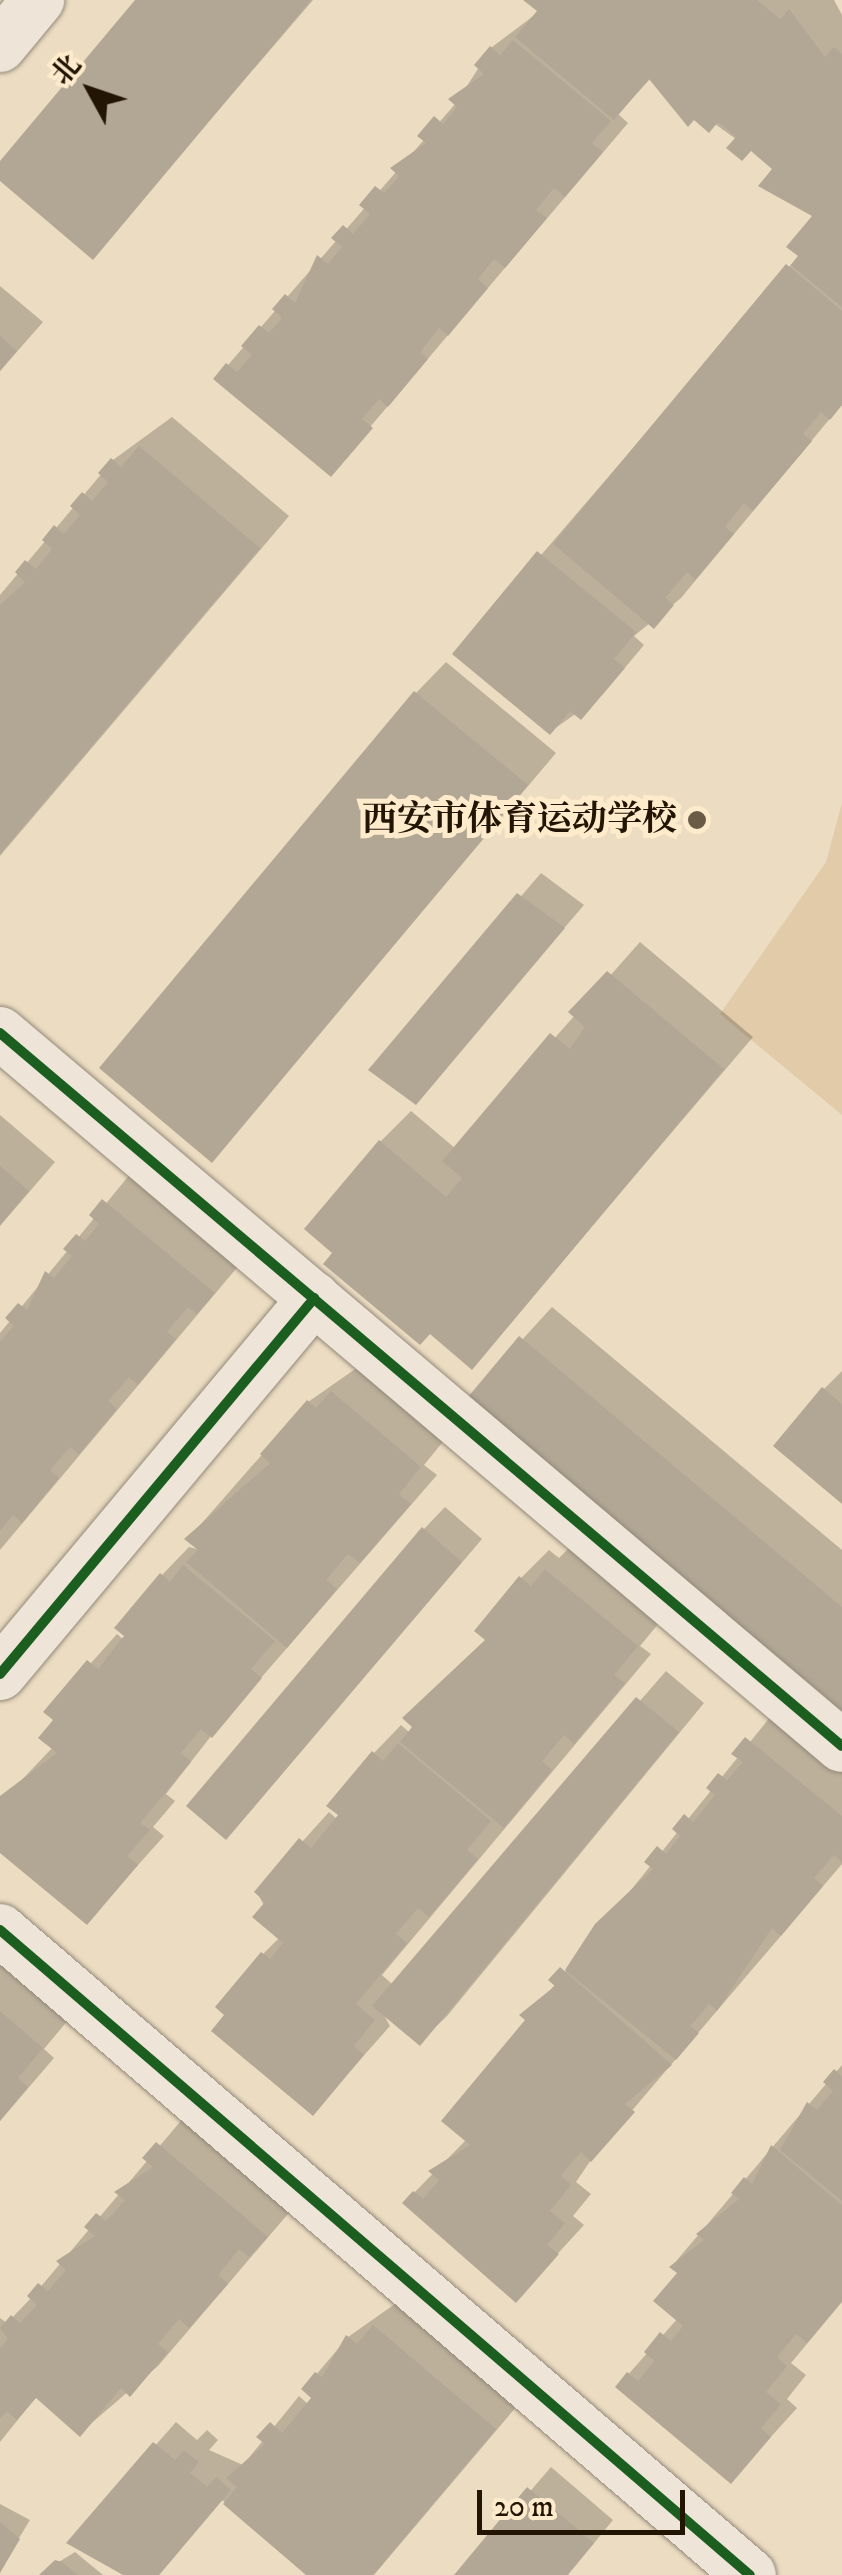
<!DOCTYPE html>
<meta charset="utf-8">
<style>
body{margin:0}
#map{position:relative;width:842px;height:2575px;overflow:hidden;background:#ecdcc2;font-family:"IM FELL DW Pica","Noto Serif SC",serif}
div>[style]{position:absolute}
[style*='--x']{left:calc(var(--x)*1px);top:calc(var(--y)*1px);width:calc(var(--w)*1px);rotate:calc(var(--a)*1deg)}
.green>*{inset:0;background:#e2cba9}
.shadow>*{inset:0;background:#0003}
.building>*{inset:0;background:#b2a795}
.roads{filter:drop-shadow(0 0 2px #938979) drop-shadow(0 0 2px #938979)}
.street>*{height:52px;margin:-26px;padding:0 26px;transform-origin:26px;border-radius:26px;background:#eee5d8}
.cycleway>*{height:10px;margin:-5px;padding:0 5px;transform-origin:5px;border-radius:5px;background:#1b5e20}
.dots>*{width:28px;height:28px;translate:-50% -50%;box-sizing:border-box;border:5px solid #feebcc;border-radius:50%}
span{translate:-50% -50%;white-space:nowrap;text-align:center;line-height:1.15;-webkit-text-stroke:10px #feebcc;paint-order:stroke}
.poi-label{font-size:35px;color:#221504;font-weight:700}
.right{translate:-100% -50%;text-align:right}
.north{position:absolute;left:40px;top:40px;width:100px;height:100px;-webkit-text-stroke:8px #feebcc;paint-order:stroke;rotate:310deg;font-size:28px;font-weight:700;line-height:40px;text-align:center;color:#221504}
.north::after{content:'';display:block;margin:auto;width:35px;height:45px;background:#221504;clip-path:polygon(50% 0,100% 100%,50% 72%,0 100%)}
.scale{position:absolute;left:477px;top:2490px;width:208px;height:45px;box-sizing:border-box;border:5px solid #221504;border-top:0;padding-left:12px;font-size:30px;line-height:35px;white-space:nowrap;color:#221504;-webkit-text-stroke:8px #feebcc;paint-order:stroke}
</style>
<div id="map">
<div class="green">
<i style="clip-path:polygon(842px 803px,842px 1115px,720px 1014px,826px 862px)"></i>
</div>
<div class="shadow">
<i style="clip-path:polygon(138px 0,313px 0,93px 256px,0 178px,0 165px)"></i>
<i style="clip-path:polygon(530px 0,834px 0,842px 15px,842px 404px,681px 598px,634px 636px,644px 645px,602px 695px,550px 732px,456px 654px,800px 254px,816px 215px,776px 168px,651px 78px,618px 114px,628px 123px,331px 473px,228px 365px,456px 103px,492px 47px,540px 11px)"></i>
<i style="clip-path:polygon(0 286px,43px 322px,0 371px)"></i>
<i style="clip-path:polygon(172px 417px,289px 516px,0 856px,0 595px,113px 460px)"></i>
<i style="clip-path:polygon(446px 662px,556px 753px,212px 1160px,416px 693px)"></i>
<i style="clip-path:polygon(541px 873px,584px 905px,415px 1102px,372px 1070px)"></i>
<i style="clip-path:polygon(640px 942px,753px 1037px,472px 1367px,336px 1253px,380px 1142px,411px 1111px,456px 1149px)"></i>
<i style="clip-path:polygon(0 1115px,55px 1162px,0 1226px)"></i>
<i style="clip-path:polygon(131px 1173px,240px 1264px,0 1550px,0 1333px)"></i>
<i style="clip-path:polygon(552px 1307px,842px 1550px,842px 1707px,471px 1396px)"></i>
<i style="clip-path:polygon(361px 1365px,446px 1438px,424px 1465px,437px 1475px,215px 1731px,166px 1794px,175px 1801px,153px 1827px,164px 1836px,87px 1922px,0 1850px,0 1803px,53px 1747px,57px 1720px,47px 1712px,117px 1634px,124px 1640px,162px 1575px,189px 1547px,201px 1550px,188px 1539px,308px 1402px)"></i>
<i style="clip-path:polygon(842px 1371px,842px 1501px,824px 1389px)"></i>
<i style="clip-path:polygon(445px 1507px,482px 1539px,247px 1815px,424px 1529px)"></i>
<i style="clip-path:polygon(574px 1543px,664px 1617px,640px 1646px,651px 1654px,382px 1975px,393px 1985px,666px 1671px,704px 1703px,447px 2016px,419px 2043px,383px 2013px,390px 2026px,313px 2113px,263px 1954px,280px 1937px,257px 1892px,329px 1812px,338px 1820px,374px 1753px,401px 1725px,410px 1733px,488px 1639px,478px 1631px,521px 1578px,549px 1550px,559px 1558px)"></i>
<i style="clip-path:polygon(775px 1711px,842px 1766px,842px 1864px,595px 2154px,576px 2182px,591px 2194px,573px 2216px,584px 2225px,516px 2299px,405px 2202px,467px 2139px,445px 2121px)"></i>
<i style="clip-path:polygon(0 1961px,69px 2019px,44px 2049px,54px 2058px,0 2121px)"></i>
<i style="clip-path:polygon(842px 2065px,842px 2302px,791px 2363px,806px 2375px,787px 2399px,797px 2408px,731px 2481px,618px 2386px,678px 2318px,680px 2273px,672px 2266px)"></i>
<i style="clip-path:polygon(185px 2116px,293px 2208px,158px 2366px,80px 2433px,37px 2396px,0 2442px,0 2318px,7px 2323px,32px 2297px)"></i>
<i style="clip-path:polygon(402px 2299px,522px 2400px,374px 2575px,310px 2575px,222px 2500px,159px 2575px,126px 2575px,70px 2542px,176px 2422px,197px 2440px,207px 2430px,218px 2440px,209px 2450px,243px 2465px,299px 2396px,309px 2405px,315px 2398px,304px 2389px,348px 2337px)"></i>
<i style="clip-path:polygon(551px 2467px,613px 2520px,568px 2575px,458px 2575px)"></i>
<i style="clip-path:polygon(0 2504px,30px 2520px,2px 2566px,0 2565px)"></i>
<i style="clip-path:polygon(75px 2552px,103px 2575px,42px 2575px,49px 2568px)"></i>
</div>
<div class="building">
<i style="clip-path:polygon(135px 0,311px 0,93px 260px,0 181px,0 161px)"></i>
<i style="clip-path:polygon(523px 0,757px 0,780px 19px,789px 9px,825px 57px,834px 47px,842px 54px,842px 307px,791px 265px,798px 256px,786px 247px,812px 216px,758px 186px,772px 169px,751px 151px,742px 161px,726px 148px,736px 137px,718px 122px,709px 133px,694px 120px,688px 127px,649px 79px,614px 120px,515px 37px,537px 11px)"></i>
<i style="clip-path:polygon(513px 40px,611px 121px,592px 143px,603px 152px,565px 197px,554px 188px,536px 210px,547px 218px,505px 268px,494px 259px,478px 279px,488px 288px,448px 336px,439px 328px,420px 352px,428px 359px,388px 407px,379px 399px,362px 419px,373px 428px,331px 477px,213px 379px,226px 363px,237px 372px,252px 355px,241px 346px,259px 325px,269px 333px,282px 318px,272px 309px,285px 294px,295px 303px,317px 255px,328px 264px,342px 247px,331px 238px,343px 225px,353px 234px,370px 214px,359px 205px,375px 186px,384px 193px,399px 176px,390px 168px,426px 143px,417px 136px,434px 116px,443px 124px,457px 107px,448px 99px,484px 74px,474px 65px,490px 46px,500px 55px)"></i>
<i style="clip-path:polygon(786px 264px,842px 311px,842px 405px,830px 420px,821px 412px,803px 434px,812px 441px,753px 511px,744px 503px,725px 527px,734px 534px,695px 580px,687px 572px,665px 598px,674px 605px,654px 629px,553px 544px)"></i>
<i style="clip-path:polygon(0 336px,17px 351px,0 371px)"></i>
<i style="clip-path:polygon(139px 446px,260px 548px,0 854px,0 605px,25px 582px,15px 572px,25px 560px,36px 569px,52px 549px,42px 540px,54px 525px,64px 534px,80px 515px,70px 506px,82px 492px,92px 501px,108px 482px,98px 473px,111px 458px,121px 467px)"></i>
<i style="clip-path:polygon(537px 551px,636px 632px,614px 659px,625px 668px,581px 720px,570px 711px,550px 735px,452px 654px)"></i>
<i style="clip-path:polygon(414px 691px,528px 785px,212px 1163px,99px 1068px)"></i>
<i style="clip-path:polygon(517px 893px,565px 928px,416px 1105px,368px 1070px)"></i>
<i style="clip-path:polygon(607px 971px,724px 1069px,472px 1370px,430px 1334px,420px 1345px,323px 1264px,332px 1253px,304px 1229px,379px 1140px,446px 1197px,462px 1178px,442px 1161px,550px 1033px,570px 1049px,585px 1027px,568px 1012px)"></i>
<i style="clip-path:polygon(0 1166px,29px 1191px,0 1225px)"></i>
<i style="clip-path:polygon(102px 1199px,215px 1293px,197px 1314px,188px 1307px,167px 1332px,176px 1339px,138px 1385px,129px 1377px,108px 1401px,117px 1409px,79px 1454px,70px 1447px,50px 1470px,59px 1478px,22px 1523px,13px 1515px,0 1531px,0 1342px,14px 1326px,5px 1318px,18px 1303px,27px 1310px,45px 1271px,54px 1278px,72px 1256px,63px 1249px,76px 1234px,85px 1241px,99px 1224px,89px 1215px)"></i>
<i style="clip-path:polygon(519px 1336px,842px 1607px,842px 1711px,468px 1397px)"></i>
<i style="clip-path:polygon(822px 1387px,842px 1404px,842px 1504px,773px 1446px)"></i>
<i style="clip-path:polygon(331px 1391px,421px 1467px,399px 1494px,411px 1504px,360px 1563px,348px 1554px,326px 1580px,337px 1589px,287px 1648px,186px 1562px,198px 1550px,184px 1539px,270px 1463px,260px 1454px,307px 1400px,316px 1408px)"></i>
<i style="clip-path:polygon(422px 1527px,462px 1562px,226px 1840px,186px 1806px)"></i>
<i style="clip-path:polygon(183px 1565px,275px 1641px,251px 1669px,262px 1678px,212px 1738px,201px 1729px,181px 1753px,191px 1762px,140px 1823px,150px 1830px,127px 1856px,138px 1865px,87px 1925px,0 1853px,0 1796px,57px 1753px,38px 1738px,53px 1720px,43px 1712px,87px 1660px,98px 1669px,124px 1636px,114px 1628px,160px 1573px,170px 1582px)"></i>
<i style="clip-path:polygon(545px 1569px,638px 1646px,614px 1675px,625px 1683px,574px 1744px,564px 1735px,542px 1761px,552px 1770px,504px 1828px,400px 1742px,412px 1727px,402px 1718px,485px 1640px,474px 1631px,519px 1576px,531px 1586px)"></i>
<i style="clip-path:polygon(636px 1697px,679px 1732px,420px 2046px,372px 2006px)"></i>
<i style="clip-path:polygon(745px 1737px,842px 1816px,842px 1862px,834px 1855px,814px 1878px,823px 1886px,781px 1936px,772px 1928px,717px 2011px,709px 2004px,690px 2026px,699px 2033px,676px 2060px,565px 1970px,595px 1924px,653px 1869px,644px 1862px,657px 1846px,666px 1854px,680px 1836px,672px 1829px,684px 1814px,693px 1822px,715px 1795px,706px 1788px,718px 1773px,727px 1780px,743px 1762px,731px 1754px)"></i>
<i style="clip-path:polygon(398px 1743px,491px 1821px,467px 1850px,478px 1859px,429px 1917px,418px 1908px,396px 1934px,407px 1943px,356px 2004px,375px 2020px,354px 2046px,364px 2055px,313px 2116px,211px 2031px,224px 2015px,215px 2007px,261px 1952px,270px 1959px,283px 1943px,252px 1917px,265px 1902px,254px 1892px,299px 1838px,311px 1848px,338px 1815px,326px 1806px,372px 1751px,383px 1761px)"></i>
<i style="clip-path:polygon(560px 1967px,672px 2065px,625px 2104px,635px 2112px,591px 2162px,581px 2152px,561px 2175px,571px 2185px,550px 2211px,565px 2223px,547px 2245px,559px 2254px,516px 2303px,402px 2203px,413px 2191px,423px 2199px,439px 2180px,428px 2171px,470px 2145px,441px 2121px,525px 2020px,519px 2015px,555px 1986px,548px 1980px)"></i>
<i style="clip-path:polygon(0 2011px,43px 2048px,18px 2078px,28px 2087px,0 2121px)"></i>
<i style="clip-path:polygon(834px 2069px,842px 2076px,842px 2201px,780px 2150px,807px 2102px,817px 2110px,833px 2091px,823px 2082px)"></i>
<i style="clip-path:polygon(156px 2142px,268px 2237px,249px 2257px,239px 2249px,218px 2275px,228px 2284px,189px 2328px,179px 2319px,158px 2344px,168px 2352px,130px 2397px,121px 2388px,80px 2437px,36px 2398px,17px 2420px,7px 2411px,0 2419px,0 2348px,8px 2339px,0 2328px,11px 2315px,20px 2323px,37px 2305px,27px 2296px,38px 2283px,48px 2291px,66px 2270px,56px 2261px,95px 2236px,84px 2227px,96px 2213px,106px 2221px,125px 2200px,114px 2192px,153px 2167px,142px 2158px)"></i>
<i style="clip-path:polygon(771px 2145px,842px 2205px,842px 2301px,807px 2343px,796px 2334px,777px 2357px,787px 2366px,766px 2392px,781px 2404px,761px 2428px,771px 2437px,731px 2484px,615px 2387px,627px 2372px,638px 2381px,654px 2361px,644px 2352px,660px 2332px,671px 2341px,683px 2326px,653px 2301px,677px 2273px,669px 2267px,704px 2240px,696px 2234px,739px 2199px,731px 2193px,744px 2177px,752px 2184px)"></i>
<i style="clip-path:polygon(373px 2325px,496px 2429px,373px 2575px,306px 2575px,223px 2504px,237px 2487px,226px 2478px,265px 2444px,256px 2437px,270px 2422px,282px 2433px,311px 2398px,301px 2389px,315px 2372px,322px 2377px,346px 2335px,357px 2344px)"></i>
<i style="clip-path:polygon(153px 2442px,175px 2460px,184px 2450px,199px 2462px,190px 2473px,207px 2487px,216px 2477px,231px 2490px,159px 2575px,123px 2575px,66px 2543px)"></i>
<i style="clip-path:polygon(527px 2487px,594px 2543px,567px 2575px,454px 2575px)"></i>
<i style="clip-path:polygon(0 2522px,20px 2539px,0 2573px)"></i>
<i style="clip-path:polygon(55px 2560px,62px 2562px,78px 2575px,39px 2575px)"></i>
</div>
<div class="roads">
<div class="street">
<i style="--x:0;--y:46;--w:60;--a:-50.4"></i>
<i style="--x:0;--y:1033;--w:1103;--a:40.26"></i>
<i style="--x:0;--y:1674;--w:490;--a:-50.1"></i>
<i style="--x:0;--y:1930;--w:989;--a:40.7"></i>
</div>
</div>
<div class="cycleway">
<i style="--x:0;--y:1033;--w:1103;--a:40.26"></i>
<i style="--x:0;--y:1674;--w:490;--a:-50.1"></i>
<i style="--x:0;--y:1930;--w:989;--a:40.7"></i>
</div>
<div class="dots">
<i style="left:697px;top:820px;background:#695b46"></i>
</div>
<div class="poi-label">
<span class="right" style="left:677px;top:820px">西安市体育运动学校</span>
</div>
<div class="north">北</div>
<div class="scale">20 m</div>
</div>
